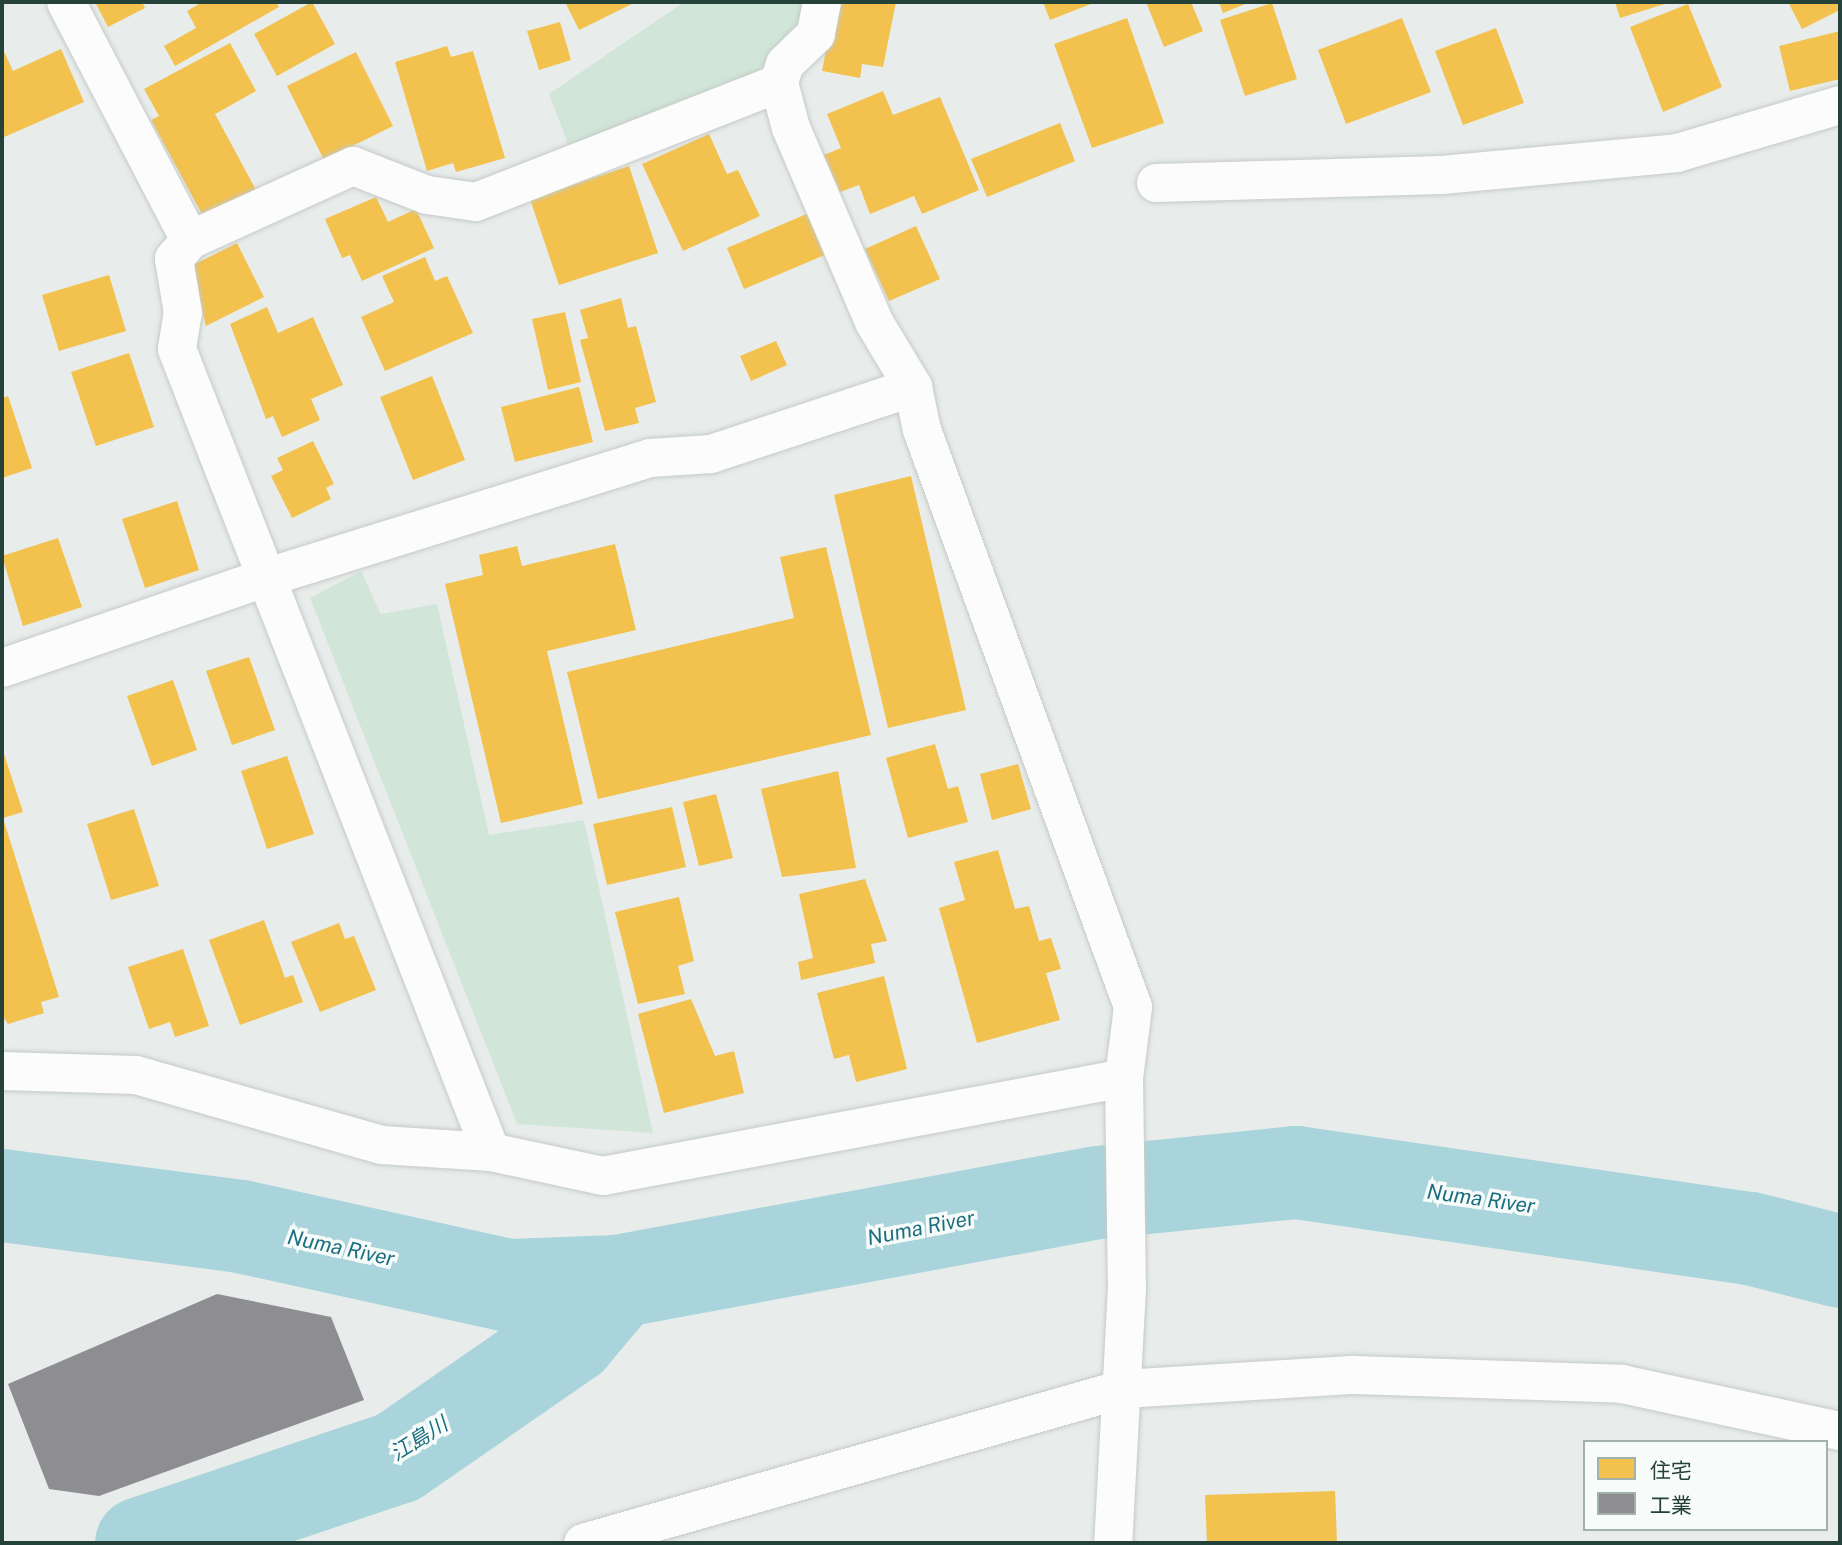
<!DOCTYPE html>
<meta charset="utf-8">
<style>
body{margin:0}
#map{position:relative;width:1842px;height:1545px;overflow:hidden;background:#e8edeb;font-family:"Public Sans","Noto Sans JP",sans-serif}
div>[style]{position:absolute}
[style*='--x']{left:calc(var(--x)*1px);top:calc(var(--y)*1px);width:calc(var(--w)*1px);rotate:calc(var(--a)*1deg)}
.green>*{inset:0;background:#d1e6d8}
.homes>*{inset:0;background:#f2c14e}
.industry>*{inset:0;background:#8d8d92}
.river>*{height:93px;margin:-46.5px;padding:0 46.5px;transform-origin:46.5px;border-radius:46.5px;background:#a9d4db}
.roads{filter:drop-shadow(0 0 2px #c5cac8) drop-shadow(0 0 2px #c5cac8)}
.minor>*{height:38px;margin:-19px;padding:0 19px;transform-origin:19px;border-radius:19px;background:#fcfcfc}
span{translate:-50% -50%;white-space:nowrap;text-align:center;line-height:1.15;-webkit-text-stroke:7px #f7fbf9;paint-order:stroke}
.water-label{font-size:21px;color:#1c6f80;font-style:italic}
.frame{position:absolute;inset:0;border:4px solid #24423a;pointer-events:none}
.legend{position:absolute;left:1583px;top:1440px;width:245px;height:91px;box-sizing:border-box;background:#f7fbf9;border:2px solid #a3b1ad;margin:0;padding:9px 12px;list-style:none;font-size:21px;color:#24423a}
.legend li{display:flex;align-items:center;gap:14px;height:35px}
.legend b{width:35px;border:2px solid #a3b1ad}
</style>
<div id="map">
<div class="green">
<i style="clip-path:polygon(684px 2px,806px 2px,804px 16px,753px 79px,570px 149px,549px 94px)"></i>
<i style="clip-path:polygon(361px 571px,381px 614px,437px 604px,489px 835px,584px 820px,653px 1133px,517px 1124px,310px 598px)"></i>
</div>
<div class="homes">
<i style="clip-path:polygon(95px 2px,142px 2px,145px 8px,108px 27px)"></i>
<i style="clip-path:polygon(202px 2px,276px 2px,279px 7px,175px 66px,164px 46px,196px 28px,187px 11px)"></i>
<i style="clip-path:polygon(312px 2px,335px 44px,277px 76px,254px 34px)"></i>
<i style="clip-path:polygon(565px 2px,636px 2px,579px 30px)"></i>
<i style="clip-path:polygon(835px 2px,896px 2px,883px 67px,862px 64px,860px 78px,822px 71px)"></i>
<i style="clip-path:polygon(1043px 2px,1096px 2px,1050px 20px)"></i>
<i style="clip-path:polygon(1146px 2px,1191px 2px,1203px 31px,1164px 47px)"></i>
<i style="clip-path:polygon(1219px 2px,1250px 2px,1223px 13px)"></i>
<i style="clip-path:polygon(1615px 2px,1671px 2px,1620px 18px)"></i>
<i style="clip-path:polygon(1788px 2px,1840px 2px,1840px 10px,1802px 29px)"></i>
<i style="clip-path:polygon(1272px 3px,1297px 79px,1245px 96px,1220px 20px)"></i>
<i style="clip-path:polygon(1688px 4px,1722px 87px,1663px 112px,1630px 27px)"></i>
<i style="clip-path:polygon(1127px 18px,1164px 123px,1092px 148px,1054px 44px)"></i>
<i style="clip-path:polygon(1402px 18px,1431px 92px,1346px 124px,1318px 50px)"></i>
<i style="clip-path:polygon(560px 22px,571px 60px,539px 70px,527px 31px)"></i>
<i style="clip-path:polygon(1496px 28px,1524px 103px,1463px 125px,1435px 51px)"></i>
<i style="clip-path:polygon(1840px 31px,1840px 79px,1790px 91px,1779px 46px)"></i>
<i style="clip-path:polygon(230px 43px,256px 91px,215px 114px,256px 190px,204px 218px,151px 120px,159px 116px,144px 89px)"></i>
<i style="clip-path:polygon(447px 46px,451px 57px,473px 51px,505px 158px,456px 172px,453px 163px,427px 171px,395px 62px)"></i>
<i style="clip-path:polygon(2px 47px,13px 71px,61px 49px,84px 102px,2px 138px)"></i>
<i style="clip-path:polygon(356px 52px,393px 126px,324px 160px,287px 86px)"></i>
<i style="clip-path:polygon(883px 91px,893px 115px,940px 97px,979px 190px,922px 214px,914px 196px,870px 214px,859px 185px,840px 192px,824px 155px,841px 148px,827px 114px)"></i>
<i style="clip-path:polygon(1060px 123px,1075px 161px,987px 197px,971px 159px)"></i>
<i style="clip-path:polygon(709px 134px,727px 174px,738px 170px,760px 216px,683px 251px,642px 164px)"></i>
<i style="clip-path:polygon(629px 166px,658px 253px,559px 285px,530px 199px)"></i>
<i style="clip-path:polygon(376px 197px,388px 222px,416px 209px,434px 248px,362px 281px,350px 255px,342px 258px,325px 219px)"></i>
<i style="clip-path:polygon(809px 213px,827px 254px,744px 289px,727px 248px)"></i>
<i style="clip-path:polygon(916px 226px,940px 279px,889px 301px,865px 249px)"></i>
<i style="clip-path:polygon(237px 243px,264px 297px,206px 326px,191px 266px)"></i>
<i style="clip-path:polygon(425px 257px,435px 281px,447px 276px,473px 333px,385px 371px,361px 317px,394px 302px,382px 276px)"></i>
<i style="clip-path:polygon(109px 275px,126px 331px,59px 351px,42px 295px)"></i>
<i style="clip-path:polygon(621px 298px,628px 328px,636px 326px,656px 402px,635px 408px,639px 423px,605px 431px,580px 340px,588px 338px,580px 310px)"></i>
<i style="clip-path:polygon(267px 307px,278px 333px,313px 317px,343px 385px,311px 399px,320px 420px,282px 437px,273px 416px,266px 419px,230px 324px)"></i>
<i style="clip-path:polygon(565px 312px,581px 382px,548px 390px,532px 319px)"></i>
<i style="clip-path:polygon(776px 341px,787px 365px,751px 381px,740px 356px)"></i>
<i style="clip-path:polygon(129px 353px,154px 427px,96px 446px,71px 372px)"></i>
<i style="clip-path:polygon(432px 376px,465px 460px,413px 480px,380px 397px)"></i>
<i style="clip-path:polygon(579px 387px,593px 442px,515px 462px,501px 407px)"></i>
<i style="clip-path:polygon(8px 396px,32px 468px,2px 478px,2px 398px)"></i>
<i style="clip-path:polygon(313px 441px,334px 484px,326px 488px,331px 499px,292px 518px,271px 476px,283px 470px,277px 458px)"></i>
<i style="clip-path:polygon(911px 476px,966px 710px,888px 728px,834px 495px)"></i>
<i style="clip-path:polygon(177px 501px,199px 570px,145px 588px,122px 519px)"></i>
<i style="clip-path:polygon(58px 538px,82px 607px,23px 626px,2px 556px)"></i>
<i style="clip-path:polygon(615px 544px,636px 630px,547px 651px,583px 804px,501px 823px,445px 584px,483px 575px,479px 555px,517px 546px,522px 566px)"></i>
<i style="clip-path:polygon(826px 547px,871px 735px,598px 799px,567px 672px,794px 618px,780px 557px)"></i>
<i style="clip-path:polygon(249px 657px,275px 730px,232px 745px,206px 671px)"></i>
<i style="clip-path:polygon(173px 680px,197px 750px,152px 766px,127px 696px)"></i>
<i style="clip-path:polygon(935px 744px,948px 789px,958px 786px,968px 822px,908px 838px,886px 758px)"></i>
<i style="clip-path:polygon(2px 748px,23px 812px,3px 818px,59px 997px,41px 1002px,44px 1013px,8px 1024px,2px 1015px)"></i>
<i style="clip-path:polygon(287px 756px,314px 834px,267px 849px,241px 771px)"></i>
<i style="clip-path:polygon(1018px 764px,1031px 809px,992px 820px,980px 774px)"></i>
<i style="clip-path:polygon(838px 771px,856px 868px,782px 877px,761px 789px)"></i>
<i style="clip-path:polygon(716px 794px,733px 858px,699px 866px,683px 802px)"></i>
<i style="clip-path:polygon(672px 807px,686px 867px,607px 885px,593px 824px)"></i>
<i style="clip-path:polygon(134px 809px,159px 886px,111px 900px,87px 824px)"></i>
<i style="clip-path:polygon(998px 850px,1015px 909px,1029px 906px,1039px 941px,1051px 938px,1061px 969px,1046px 973px,1060px 1020px,977px 1043px,939px 908px,965px 900px,954px 862px)"></i>
<i style="clip-path:polygon(865px 879px,887px 941px,871px 944px,875px 963px,801px 980px,798px 962px,813px 958px,799px 894px)"></i>
<i style="clip-path:polygon(679px 897px,694px 961px,678px 966px,685px 994px,638px 1004px,615px 912px)"></i>
<i style="clip-path:polygon(264px 920px,285px 978px,293px 975px,303px 1002px,240px 1025px,209px 940px)"></i>
<i style="clip-path:polygon(339px 923px,345px 939px,354px 936px,376px 990px,320px 1012px,291px 942px)"></i>
<i style="clip-path:polygon(183px 949px,209px 1026px,175px 1037px,170px 1022px,149px 1029px,128px 967px)"></i>
<i style="clip-path:polygon(884px 976px,907px 1069px,856px 1082px,849px 1055px,834px 1059px,817px 993px)"></i>
<i style="clip-path:polygon(691px 999px,715px 1056px,734px 1051px,744px 1093px,664px 1113px,638px 1014px)"></i>
<i style="clip-path:polygon(1335px 1491px,1337px 1543px,1207px 1543px,1205px 1495px)"></i>
</div>
<div class="industry">
<i style="clip-path:polygon(217px 1294px,331px 1317px,364px 1400px,99px 1496px,49px 1489px,8px 1384px)"></i>
</div>
<div class="river">
<i style="--x:2;--y:1195;--w:240;--a:7.4"></i>
<i style="--x:240;--y:1226;--w:274;--a:12.4"></i>
<i style="--x:508;--y:1285;--w:109;--a:-2.1"></i>
<i style="--x:617;--y:1281;--w:489;--a:-10.5"></i>
<i style="--x:1098;--y:1192;--w:199;--a:-5.8"></i>
<i style="--x:1296;--y:1172;--w:459;--a:8.3"></i>
<i style="--x:1750;--y:1238;--w:93;--a:14.3"></i>
<i style="--x:141;--y:1543;--w:270;--a:-18.6"></i>
<i style="--x:397;--y:1457;--w:211;--a:-34.7"></i>
<i style="--x:570;--y:1337;--w:73;--a:-50"></i>
</div>
<div class="roads">
<div class="minor">
<i style="--x:66;--y:2;--w:268;--a:62.5"></i>
<i style="--x:822;--y:2;--w:33;--a:101"></i>
<i style="--x:816;--y:34;--w:43;--a:135.9"></i>
<i style="--x:785;--y:64;--w:20;--a:108"></i>
<i style="--x:779;--y:83;--w:47;--a:75.1"></i>
<i style="--x:791;--y:128;--w:211;--a:66.8"></i>
<i style="--x:874;--y:322;--w:76;--a:59"></i>
<i style="--x:913;--y:387;--w:44;--a:78.2"></i>
<i style="--x:922;--y:430;--w:614;--a:69.91"></i>
<i style="--x:1133;--y:1007;--w:72;--a:97.2"></i>
<i style="--x:1124;--y:1078;--w:210;--a:89.2"></i>
<i style="--x:1127;--y:1288;--w:255;--a:93.1"></i>
<i style="--x:1156;--y:183;--w:286;--a:-1.6"></i>
<i style="--x:1442;--y:175;--w:236;--a:-5.3"></i>
<i style="--x:1677;--y:153;--w:170;--a:-16.4"></i>
<i style="--x:2;--y:668;--w:278;--a:-18.9"></i>
<i style="--x:265;--y:578;--w:403;--a:-17.3"></i>
<i style="--x:650;--y:458;--w:61;--a:-3.8"></i>
<i style="--x:711;--y:454;--w:213;--a:-18.3"></i>
<i style="--x:2;--y:1071;--w:134;--a:1.7"></i>
<i style="--x:136;--y:1075;--w:256;--a:15.9"></i>
<i style="--x:382;--y:1145;--w:109;--a:3.7"></i>
<i style="--x:491;--y:1152;--w:115;--a:12.1"></i>
<i style="--x:603;--y:1176;--w:530;--a:-10.65"></i>
<i style="--x:491;--y:1152;--w:862;--a:-111.36"></i>
<i style="--x:177;--y:349;--w:36;--a:-81"></i>
<i style="--x:183;--y:313;--w:55;--a:-99.5"></i>
<i style="--x:174;--y:259;--w:25;--a:-50"></i>
<i style="--x:190;--y:240;--w:179;--a:-24.4"></i>
<i style="--x:353;--y:166;--w:79;--a:21.4"></i>
<i style="--x:427;--y:195;--w:49;--a:8.1"></i>
<i style="--x:476;--y:202;--w:326;--a:-21.4"></i>
<i style="--x:583;--y:1543;--w:562;--a:-15.92"></i>
<i style="--x:1123;--y:1389;--w:232;--a:-3.5"></i>
<i style="--x:1355;--y:1375;--w:267;--a:1.9"></i>
<i style="--x:1622;--y:1384;--w:223;--a:12.2"></i>
</div>
</div>
<div class="water-label">
<span style="left:1481px;top:1199px;rotate:8deg">Numa River</span>
<span style="left:921px;top:1228px;rotate:-11deg">Numa River</span>
<span style="left:341px;top:1248px;rotate:12deg">Numa River</span>
<span style="left:419px;top:1439px;rotate:-32deg">江島川</span>
</div>
<div class="frame"></div>
<ul class="legend">
<li><b style="height:19px;background:#f2c14e"></b>住宅</li>
<li><b style="height:19px;background:#8d8d92"></b>工業</li>
</ul>
</div>
